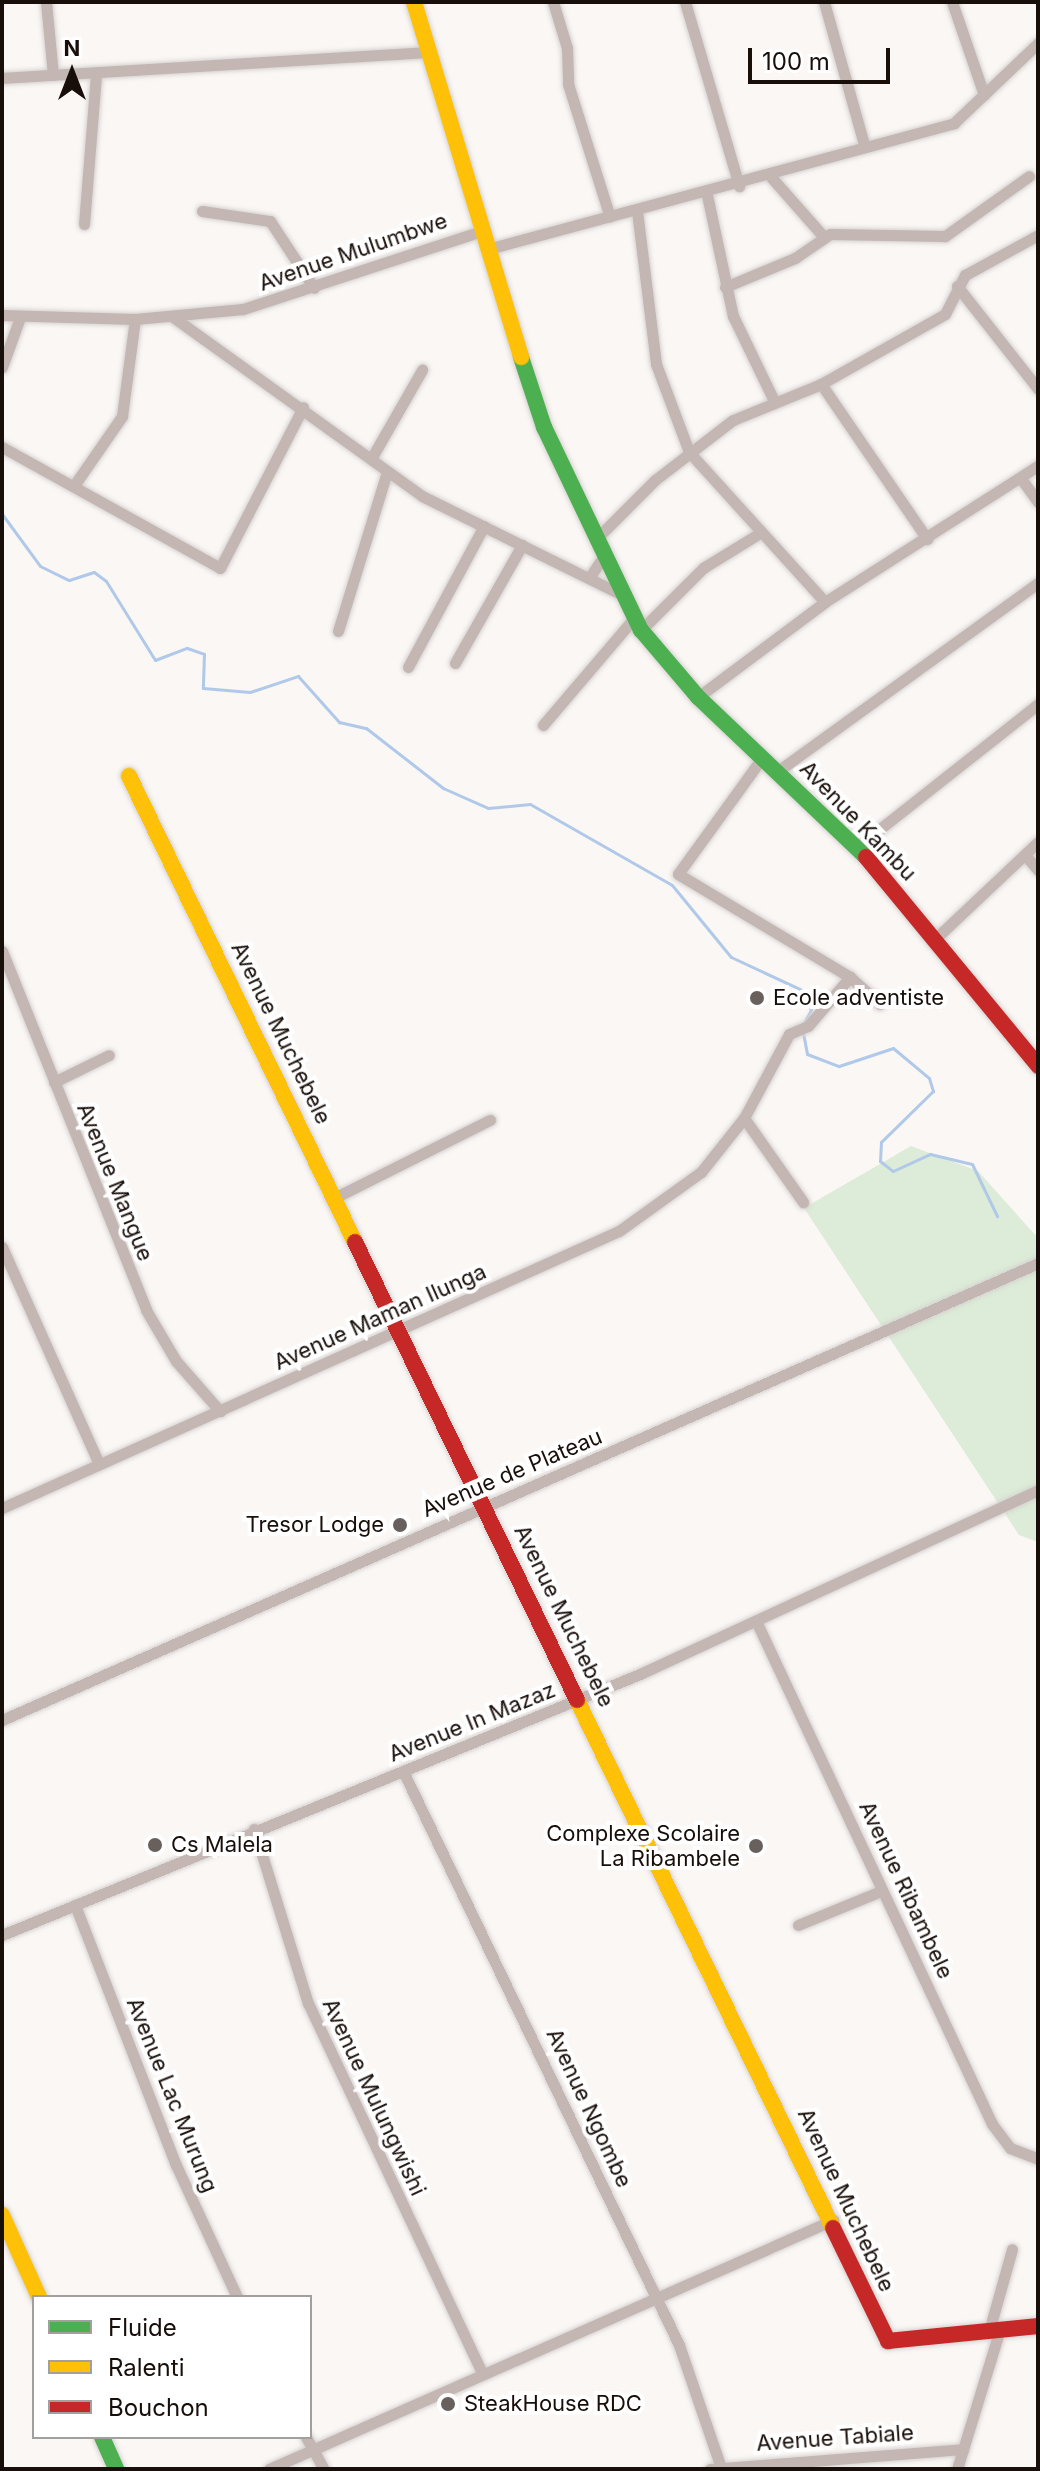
<!DOCTYPE html>
<style>
body{margin:0}
#map{position:relative;width:1040px;height:2471px;overflow:hidden;background:#faf7f5;font-family:Inter,sans-serif}
div>[style]{position:absolute}
[style*='--x']{left:calc(var(--x)*1px);top:calc(var(--y)*1px);width:calc(var(--w)*1px);rotate:calc(var(--a)*1deg)}
.green>*{inset:0;background:#dcecd8}
.stream>*{height:3px;margin:-1.5px;padding:0 1.5px;transform-origin:1.5px;border-radius:1.5px;background:#b1c9e9}
.roads{filter:drop-shadow(0 0 2px #d5d2d0) drop-shadow(0 0 2px #d5d2d0)}
.street>*{height:11px;margin:-5.5px;padding:0 5.5px;transform-origin:5.5px;border-radius:5.5px;background:#c3b6b3}
.fast>*{height:16px;margin:-8px;padding:0 8px;transform-origin:8px;border-radius:8px;background:#4caf50}
.slow>*{height:16px;margin:-8px;padding:0 8px;transform-origin:8px;border-radius:8px;background:#ffc107}
.jam>*{height:16px;margin:-8px;padding:0 8px;transform-origin:8px;border-radius:8px;background:#c62828}
.dots>*{width:22px;height:22px;translate:-50% -50%;box-sizing:border-box;border:4px solid #fff;border-radius:50%}
span{translate:-50% -50%;white-space:nowrap;text-align:center;line-height:1.15;-webkit-text-stroke:8px #fff;paint-order:stroke}
.street-label{font-size:22px;color:#180e0a}
.poi-label{font-size:22px;color:#180e0a}
.left{translate:0 -50%;text-align:left}
.right{translate:-100% -50%;text-align:right}
.frame{position:absolute;inset:0;border:4px solid #180e0a;pointer-events:none}
.legend{position:absolute;left:32px;top:2295px;width:280px;height:144px;box-sizing:border-box;background:#fff;border:2px solid #a39f9d;margin:0;padding:10px 14px;list-style:none;font-size:24px;color:#180e0a}
.legend li{display:flex;align-items:center;gap:16px;height:40px}
.legend b{width:40px;border:2px solid #a39f9d}
.north{position:absolute;left:32px;top:32px;width:80px;height:80px;-webkit-text-stroke:6px #fff;paint-order:stroke;rotate:0deg;font-size:22px;font-weight:700;line-height:32px;text-align:center;color:#180e0a}
.north::after{content:'';display:block;margin:auto;width:28px;height:36px;background:#180e0a;clip-path:polygon(50% 0,100% 100%,50% 72%,0 100%)}
.scale{position:absolute;left:748px;top:48px;width:142px;height:36px;box-sizing:border-box;border:4px solid #180e0a;border-top:0;padding-left:10px;font-size:24px;line-height:28px;white-space:nowrap;color:#180e0a;-webkit-text-stroke:6px #fff;paint-order:stroke}
</style>
<div id="map">
<div class="green">
<i style="clip-path:polygon(911px 1146px,978px 1171px,1038px 1238px,1038px 1542px,1019px 1535px,804px 1208px)"></i>
</div>
<div class="stream">
<i style="--x:2;--y:514;--w:64;--a:53.8"></i>
<i style="--x:40;--y:566;--w:32;--a:26"></i>
<i style="--x:69;--y:580;--w:26;--a:-18"></i>
<i style="--x:94;--y:572;--w:15;--a:37"></i>
<i style="--x:106;--y:581;--w:93;--a:58.2"></i>
<i style="--x:155;--y:660;--w:34;--a:-21"></i>
<i style="--x:187;--y:648;--w:18;--a:19"></i>
<i style="--x:204;--y:654;--w:34;--a:92"></i>
<i style="--x:203;--y:688;--w:47;--a:4.9"></i>
<i style="--x:250;--y:692;--w:51;--a:-18.4"></i>
<i style="--x:298;--y:676;--w:62;--a:48.3"></i>
<i style="--x:339;--y:722;--w:28;--a:13"></i>
<i style="--x:366;--y:728;--w:98;--a:37.9"></i>
<i style="--x:443;--y:788;--w:49;--a:24"></i>
<i style="--x:488;--y:808;--w:42;--a:-5.4"></i>
<i style="--x:530;--y:804;--w:163;--a:29.7"></i>
<i style="--x:672;--y:885;--w:93;--a:50.7"></i>
<i style="--x:731;--y:957;--w:81;--a:25"></i>
<i style="--x:804;--y:991;--w:20;--a:70"></i>
<i style="--x:811;--y:1010;--w:13;--a:119"></i>
<i style="--x:803;--y:1033;--w:21;--a:79"></i>
<i style="--x:807;--y:1054;--w:34;--a:21"></i>
<i style="--x:839;--y:1066;--w:57;--a:-18.4"></i>
<i style="--x:893;--y:1048;--w:47;--a:39.8"></i>
<i style="--x:929;--y:1078;--w:14;--a:73"></i>
<i style="--x:933;--y:1091;--w:73;--a:135.6"></i>
<i style="--x:881;--y:1142;--w:19;--a:93"></i>
<i style="--x:880;--y:1161;--w:16;--a:38"></i>
<i style="--x:893;--y:1171;--w:41;--a:-24.7"></i>
<i style="--x:930;--y:1154;--w:43;--a:13.4"></i>
<i style="--x:972;--y:1164;--w:58;--a:64.3"></i>
</div>
<div class="roads">
<div class="street">
<i style="--x:46;--y:2;--w:73;--a:84.5"></i>
<i style="--x:553;--y:2;--w:48;--a:73.1"></i>
<i style="--x:567;--y:48;--w:36;--a:88"></i>
<i style="--x:568;--y:84;--w:139;--a:72.5"></i>
<i style="--x:685;--y:2;--w:192;--a:73.6"></i>
<i style="--x:824;--y:2;--w:148;--a:74.3"></i>
<i style="--x:952;--y:2;--w:98;--a:71"></i>
<i style="--x:2;--y:78;--w:426;--a:-3.5"></i>
<i style="--x:771;--y:177;--w:79;--a:48.6"></i>
<i style="--x:707;--y:195;--w:124;--a:77.9"></i>
<i style="--x:733;--y:316;--w:94;--a:64.2"></i>
<i style="--x:202;--y:211;--w:69;--a:8.4"></i>
<i style="--x:270;--y:221;--w:80;--a:56.7"></i>
<i style="--x:637;--y:211;--w:154;--a:82.9"></i>
<i style="--x:656;--y:364;--w:94;--a:69.4"></i>
<i style="--x:689;--y:452;--w:202;--a:47.8"></i>
<i style="--x:84;--y:224;--w:150;--a:-85.4"></i>
<i style="--x:488;--y:249;--w:483;--a:-15.1"></i>
<i style="--x:954;--y:123;--w:116;--a:-43.6"></i>
<i style="--x:957;--y:286;--w:131;--a:51.8"></i>
<i style="--x:725;--y:287;--w:76;--a:-22.5"></i>
<i style="--x:795;--y:258;--w:42;--a:-34.4"></i>
<i style="--x:830;--y:234;--w:115;--a:1"></i>
<i style="--x:945;--y:236;--w:103;--a:-35.5"></i>
<i style="--x:2;--y:315;--w:133;--a:1.7"></i>
<i style="--x:135;--y:319;--w:108;--a:-5.3"></i>
<i style="--x:243;--y:309;--w:248;--a:-18.1"></i>
<i style="--x:173;--y:317;--w:307;--a:35.7"></i>
<i style="--x:422;--y:496;--w:225;--a:26.3"></i>
<i style="--x:2;--y:367;--w:50;--a:-70.1"></i>
<i style="--x:821;--y:384;--w:188;--a:55.6"></i>
<i style="--x:2;--y:447;--w:249;--a:29"></i>
<i style="--x:220;--y:568;--w:181;--a:-62.7"></i>
<i style="--x:371;--y:459;--w:103;--a:-60.2"></i>
<i style="--x:1022;--y:480;--w:27;--a:54"></i>
<i style="--x:75;--y:484;--w:83;--a:-55.3"></i>
<i style="--x:122;--y:416;--w:98;--a:-82.4"></i>
<i style="--x:595;--y:540;--w:85;--a:-45"></i>
<i style="--x:655;--y:480;--w:98;--a:-37.6"></i>
<i style="--x:733;--y:420;--w:95;--a:-22.2"></i>
<i style="--x:821;--y:384;--w:142;--a:-29.4"></i>
<i style="--x:945;--y:314;--w:44;--a:-62.9"></i>
<i style="--x:965;--y:275;--w:83;--a:-28.7"></i>
<i style="--x:589;--y:578;--w:25;--a:-56"></i>
<i style="--x:641;--y:630;--w:88;--a:-45"></i>
<i style="--x:703;--y:568;--w:67;--a:-31.6"></i>
<i style="--x:338;--y:631;--w:166;--a:-72.9"></i>
<i style="--x:455;--y:663;--w:136;--a:-60.4"></i>
<i style="--x:408;--y:667;--w:160;--a:-61.7"></i>
<i style="--x:698;--y:697;--w:159;--a:-36.8"></i>
<i style="--x:825;--y:602;--w:253;--a:-32.6"></i>
<i style="--x:543;--y:725;--w:140;--a:-49.6"></i>
<i style="--x:762;--y:758;--w:143;--a:125.9"></i>
<i style="--x:678;--y:874;--w:200;--a:30.9"></i>
<i style="--x:850;--y:977;--w:40;--a:42"></i>
<i style="--x:778;--y:771;--w:321;--a:-35.9"></i>
<i style="--x:857;--y:847;--w:231;--a:-38.3"></i>
<i style="--x:1025;--y:855;--w:20;--a:49"></i>
<i style="--x:935;--y:939;--w:141;--a:-43.3"></i>
<i style="--x:2;--y:951;--w:387;--a:68.1"></i>
<i style="--x:146;--y:1310;--w:59;--a:59.5"></i>
<i style="--x:176;--y:1361;--w:67;--a:48.7"></i>
<i style="--x:54;--y:1082;--w:61;--a:-26.1"></i>
<i style="--x:744;--y:1118;--w:103;--a:54.9"></i>
<i style="--x:338;--y:1196;--w:170;--a:-26.6"></i>
<i style="--x:2;--y:1247;--w:238;--a:65.9"></i>
<i style="--x:2;--y:1508;--w:676;--a:-24.18"></i>
<i style="--x:619;--y:1231;--w:101;--a:-35.7"></i>
<i style="--x:701;--y:1172;--w:69;--a:-51.5"></i>
<i style="--x:744;--y:1118;--w:95;--a:-61.8"></i>
<i style="--x:789;--y:1034;--w:21;--a:-23"></i>
<i style="--x:808;--y:1026;--w:65;--a:-49.4"></i>
<i style="--x:756;--y:1621;--w:556;--a:64.86"></i>
<i style="--x:992;--y:2124;--w:30;--a:53"></i>
<i style="--x:1010;--y:2148;--w:30;--a:21"></i>
<i style="--x:2;--y:1720;--w:1132;--a:-23.8"></i>
<i style="--x:403;--y:1771;--w:637;--a:64.32"></i>
<i style="--x:679;--y:2345;--w:130;--a:71.1"></i>
<i style="--x:254;--y:1829;--w:182;--a:72.8"></i>
<i style="--x:308;--y:2003;--w:407;--a:64.8"></i>
<i style="--x:75;--y:1905;--w:279;--a:68.8"></i>
<i style="--x:176;--y:2165;--w:145;--a:65.2"></i>
<i style="--x:798;--y:1925;--w:90;--a:-22.3"></i>
<i style="--x:2;--y:1935;--w:689;--a:-22.25"></i>
<i style="--x:640;--y:1674;--w:438;--a:-24.8"></i>
<i style="--x:989;--y:2331;--w:85;--a:-74.3"></i>
<i style="--x:306;--y:2437;--w:37;--a:61"></i>
<i style="--x:269;--y:2469;--w:617;--a:-23.82"></i>
<i style="--x:710;--y:2469;--w:254;--a:-4.5"></i>
<i style="--x:957;--y:2469;--w:146;--a:-72.9"></i>
</div>
<div class="fast">
<i style="--x:521;--y:357;--w:74;--a:71.8"></i>
<i style="--x:544;--y:427;--w:225;--a:64.5"></i>
<i style="--x:641;--y:630;--w:88;--a:49.6"></i>
<i style="--x:698;--y:697;--w:232;--a:43.6"></i>
<i style="--x:102;--y:2437;--w:35;--a:66"></i>
</div>
<div class="slow">
<i style="--x:414;--y:2;--w:371;--a:73.2"></i>
<i style="--x:129;--y:776;--w:518;--a:64.13"></i>
<i style="--x:577;--y:1700;--w:587;--a:64.13"></i>
<i style="--x:2;--y:2215;--w:90;--a:65.7"></i>
</div>
<div class="jam">
<i style="--x:866;--y:857;--w:271;--a:50.5"></i>
<i style="--x:355;--y:1242;--w:509;--a:64.14"></i>
<i style="--x:833;--y:2228;--w:126;--a:64"></i>
<i style="--x:888;--y:2341;--w:151;--a:-5.7"></i>
</div>
</div>
<div class="dots">
<i style="left:757px;top:998px;background:#67605c"></i>
<i style="left:400px;top:1525px;background:#67605c"></i>
<i style="left:155px;top:1845px;background:#67605c"></i>
<i style="left:756px;top:1846px;background:#67605c"></i>
<i style="left:448px;top:2404px;background:#67605c"></i>
</div>
<div class="street-label">
<span style="left:353px;top:252px;rotate:-19deg">Avenue Mulumbwe</span>
<span style="left:858px;top:821px;rotate:46deg">Avenue Kambu</span>
<span style="left:281px;top:1033px;rotate:64deg">Avenue Muchebele</span>
<span style="left:115px;top:1182px;rotate:68deg">Avenue Mangue</span>
<span style="left:380px;top:1317px;rotate:-24deg">Avenue Maman Ilunga</span>
<span style="left:512px;top:1473px;rotate:-23deg">Avenue de Plateau</span>
<span style="left:564px;top:1616px;rotate:64deg">Avenue Muchebele</span>
<span style="left:472px;top:1722px;rotate:-22deg">Avenue In Mazaz</span>
<span style="left:906px;top:1890px;rotate:65deg">Avenue Ribambele</span>
<span style="left:172px;top:2095px;rotate:68deg">Avenue Lac Murung</span>
<span style="left:374px;top:2097px;rotate:65deg">Avenue Mulungwishi</span>
<span style="left:589px;top:2108px;rotate:65deg">Avenue Ngombe</span>
<span style="left:846px;top:2200px;rotate:65deg">Avenue Muchebele</span>
<span style="left:835px;top:2438px;rotate:-4deg">Avenue Tabiale</span>
</div>
<div class="poi-label">
<span class="left" style="left:773px;top:998px">Ecole adventiste</span>
<span class="right" style="left:384px;top:1525px">Tresor Lodge</span>
<span class="right" style="left:740px;top:1846px">Complexe Scolaire<br>La Ribambele</span>
<span class="left" style="left:171px;top:1845px">Cs Malela</span>
<span class="left" style="left:464px;top:2404px">SteakHouse RDC</span>
</div>
<div class="frame"></div>
<ul class="legend">
<li><b style="height:10px;background:#4caf50"></b>Fluide</li>
<li><b style="height:10px;background:#ffc107"></b>Ralenti</li>
<li><b style="height:10px;background:#c62828"></b>Bouchon</li>
</ul>
<div class="north">N</div>
<div class="scale">100 m</div>
</div>
